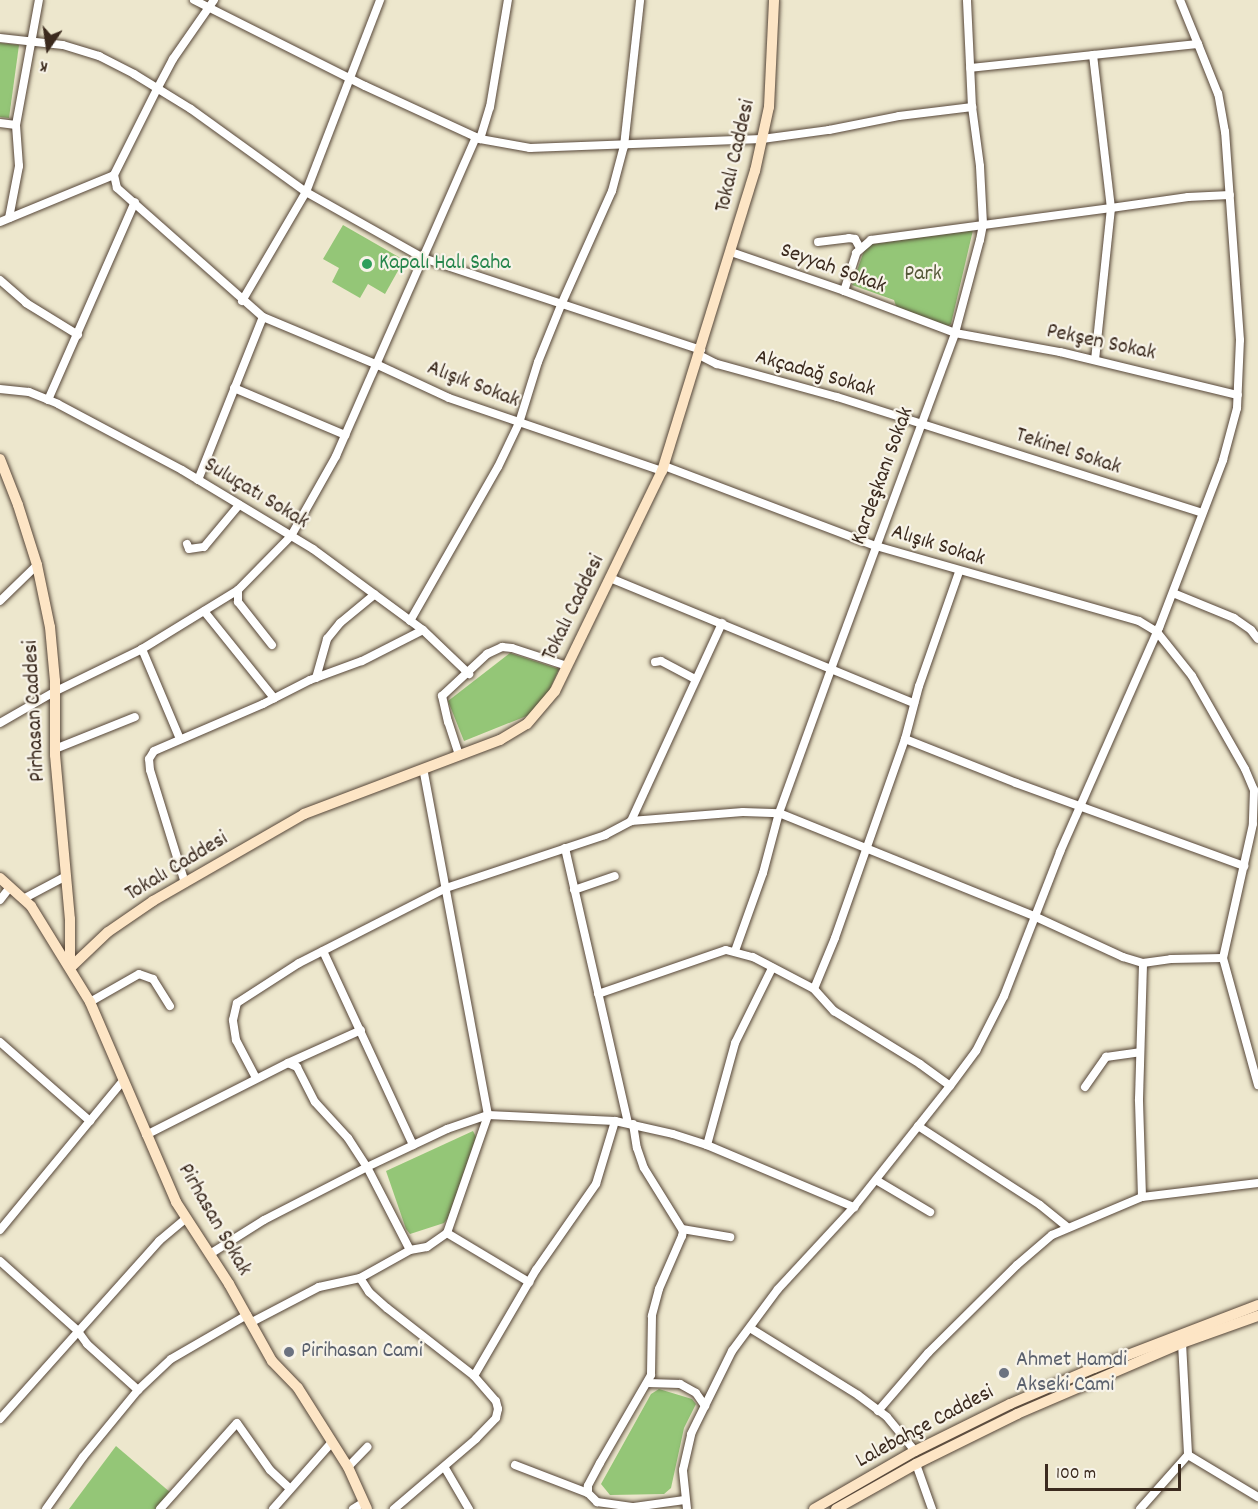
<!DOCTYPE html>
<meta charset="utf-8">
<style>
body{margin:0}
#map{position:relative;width:1258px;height:1509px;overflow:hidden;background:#ede7cd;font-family:Dekko,sans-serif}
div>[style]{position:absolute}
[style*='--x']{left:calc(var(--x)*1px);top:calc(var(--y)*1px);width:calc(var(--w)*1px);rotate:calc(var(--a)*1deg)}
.green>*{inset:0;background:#94c677}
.roads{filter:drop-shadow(0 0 2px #564638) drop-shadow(0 0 2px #564638)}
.street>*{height:8px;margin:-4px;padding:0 4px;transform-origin:4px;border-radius:4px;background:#fff}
.secondary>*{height:10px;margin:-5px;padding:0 5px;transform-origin:5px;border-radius:5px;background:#fde5c5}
.dots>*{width:16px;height:16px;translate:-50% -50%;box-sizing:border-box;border:3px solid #f7f3e8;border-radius:50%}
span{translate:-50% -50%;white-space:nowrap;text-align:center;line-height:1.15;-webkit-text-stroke:4.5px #f7f3e8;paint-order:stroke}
.street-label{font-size:22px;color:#3b2a1e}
.leisure-label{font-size:22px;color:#27864d}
.left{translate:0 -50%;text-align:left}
.park-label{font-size:22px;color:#565939}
.worship-label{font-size:22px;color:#5b616d}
.north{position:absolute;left:18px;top:18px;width:60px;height:60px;-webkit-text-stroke:4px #f7f3e8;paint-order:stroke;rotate:193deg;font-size:16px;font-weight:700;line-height:24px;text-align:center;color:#3b2a1e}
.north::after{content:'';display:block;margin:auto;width:21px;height:27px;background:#3b2a1e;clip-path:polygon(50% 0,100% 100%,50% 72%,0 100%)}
.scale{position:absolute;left:1045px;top:1464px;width:136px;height:27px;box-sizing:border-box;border:3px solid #3b2a1e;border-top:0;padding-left:8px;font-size:18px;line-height:21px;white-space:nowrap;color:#3b2a1e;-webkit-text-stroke:4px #f7f3e8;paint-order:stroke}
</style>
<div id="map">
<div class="green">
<i style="clip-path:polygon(0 43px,19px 45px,9px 118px,0 117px)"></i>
<i style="clip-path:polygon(343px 225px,404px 260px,385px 294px,368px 284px,360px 298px,332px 282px,339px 268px,323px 259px)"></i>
<i style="clip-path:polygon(973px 230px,951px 324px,948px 326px,897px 309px,894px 300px,852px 285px,866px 245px)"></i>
<i style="clip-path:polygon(510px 653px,559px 669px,548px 693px,529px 715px,464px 741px,448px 701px)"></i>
<i style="clip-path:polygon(473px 1131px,476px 1137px,448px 1218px,444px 1223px,410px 1234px,406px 1229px,386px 1171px)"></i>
<i style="clip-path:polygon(659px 1389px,692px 1399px,696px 1404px,684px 1428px,671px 1488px,664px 1494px,610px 1495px,601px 1484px,651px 1394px)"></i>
<i style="clip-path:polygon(116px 1446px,171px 1493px,158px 1509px,69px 1509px)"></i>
</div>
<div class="roads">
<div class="street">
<i style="--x:194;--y:0;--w:191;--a:26.7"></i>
<i style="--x:365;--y:86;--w:127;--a:24.7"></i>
<i style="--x:480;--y:139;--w:51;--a:10.2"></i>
<i style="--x:530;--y:148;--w:232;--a:-2.2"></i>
<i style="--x:762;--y:139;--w:68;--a:-7.7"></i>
<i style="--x:829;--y:130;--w:71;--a:-11.3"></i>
<i style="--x:899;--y:116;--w:74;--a:-7"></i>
<i style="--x:214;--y:0;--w:72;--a:124.8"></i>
<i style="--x:173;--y:59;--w:32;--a:118"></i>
<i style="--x:158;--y:87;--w:98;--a:116.6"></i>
<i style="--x:114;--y:175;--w:13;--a:77"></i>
<i style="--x:117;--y:188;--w:195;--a:41.5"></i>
<i style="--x:263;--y:317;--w:125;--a:22.7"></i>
<i style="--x:378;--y:365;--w:78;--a:24.9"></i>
<i style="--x:449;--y:398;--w:225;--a:18.9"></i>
<i style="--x:1180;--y:0;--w:48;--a:67.8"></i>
<i style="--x:0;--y:38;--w:63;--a:6.3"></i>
<i style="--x:63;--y:45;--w:38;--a:17"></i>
<i style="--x:99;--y:56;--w:39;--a:27"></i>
<i style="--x:134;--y:74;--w:67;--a:31.6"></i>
<i style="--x:191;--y:109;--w:142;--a:35.8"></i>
<i style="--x:306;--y:192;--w:134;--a:29.4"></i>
<i style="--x:423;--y:258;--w:293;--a:18.3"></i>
<i style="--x:1093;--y:55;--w:154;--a:83.3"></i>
<i style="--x:1111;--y:208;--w:78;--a:-8.1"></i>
<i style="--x:1188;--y:197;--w:42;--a:-2.7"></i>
<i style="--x:0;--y:123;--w:16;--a:7"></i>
<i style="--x:480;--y:139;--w:34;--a:-73"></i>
<i style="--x:490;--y:107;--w:109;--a:-80.5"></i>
<i style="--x:9;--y:218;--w:53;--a:-79.1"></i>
<i style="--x:19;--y:166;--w:41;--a:-94.2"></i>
<i style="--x:16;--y:125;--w:127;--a:-79.6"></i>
<i style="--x:0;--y:222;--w:123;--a:-22.4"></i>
<i style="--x:818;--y:242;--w:31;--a:-7"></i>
<i style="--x:849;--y:238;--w:6;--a:9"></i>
<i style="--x:855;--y:239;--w:10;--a:61"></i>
<i style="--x:731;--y:252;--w:120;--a:19"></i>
<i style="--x:844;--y:291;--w:119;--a:20.7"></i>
<i style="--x:955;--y:333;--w:107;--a:10.3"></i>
<i style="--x:1060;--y:352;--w:183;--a:13.6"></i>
<i style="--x:0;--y:280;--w:35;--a:41"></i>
<i style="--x:26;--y:303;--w:61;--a:31.6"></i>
<i style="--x:844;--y:291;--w:40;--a:-72"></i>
<i style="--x:856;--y:253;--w:20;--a:-41"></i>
<i style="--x:871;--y:240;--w:242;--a:-7.6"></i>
<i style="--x:1111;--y:208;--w:152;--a:96"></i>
<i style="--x:242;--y:301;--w:126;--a:-59.6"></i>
<i style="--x:306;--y:192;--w:206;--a:-68.9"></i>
<i style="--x:699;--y:355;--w:20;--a:27"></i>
<i style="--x:717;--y:364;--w:124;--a:15.4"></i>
<i style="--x:837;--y:397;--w:383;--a:17.6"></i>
<i style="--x:234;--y:388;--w:121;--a:22.9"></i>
<i style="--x:0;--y:389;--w:29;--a:6"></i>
<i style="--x:29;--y:392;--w:31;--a:22"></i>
<i style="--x:58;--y:404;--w:140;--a:28"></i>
<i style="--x:182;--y:470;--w:153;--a:31.1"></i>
<i style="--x:313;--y:549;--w:137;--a:36.4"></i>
<i style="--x:423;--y:630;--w:64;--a:43.7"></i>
<i style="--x:48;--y:400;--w:216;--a:-66.3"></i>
<i style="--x:664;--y:466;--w:227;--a:20.7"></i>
<i style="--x:876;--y:546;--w:273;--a:15.9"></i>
<i style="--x:1139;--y:621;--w:21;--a:31"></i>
<i style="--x:1157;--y:632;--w:56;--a:51.5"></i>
<i style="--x:1192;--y:676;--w:107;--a:60.3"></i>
<i style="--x:1245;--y:769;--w:23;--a:67"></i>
<i style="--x:1254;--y:790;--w:34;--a:92"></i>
<i style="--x:1253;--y:824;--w:137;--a:102.6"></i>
<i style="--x:1223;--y:958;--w:132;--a:74.6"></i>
<i style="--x:198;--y:480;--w:175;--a:-68.3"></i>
<i style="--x:187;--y:544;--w:5;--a:68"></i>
<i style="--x:189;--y:549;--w:15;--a:-8"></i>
<i style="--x:204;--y:547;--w:55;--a:-50.2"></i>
<i style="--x:959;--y:572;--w:121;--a:109.3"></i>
<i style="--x:919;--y:686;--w:55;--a:104.8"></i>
<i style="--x:905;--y:739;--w:211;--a:109.4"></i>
<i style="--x:835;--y:938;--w:55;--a:112.4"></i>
<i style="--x:814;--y:989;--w:30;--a:48"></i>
<i style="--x:834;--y:1011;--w:101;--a:31.6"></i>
<i style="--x:920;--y:1064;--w:37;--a:36"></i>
<i style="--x:950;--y:1086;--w:44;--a:-53.4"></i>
<i style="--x:976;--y:1051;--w:62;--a:-63"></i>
<i style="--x:1004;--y:996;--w:155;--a:-68.7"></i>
<i style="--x:1060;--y:852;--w:245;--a:-66.2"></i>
<i style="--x:1159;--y:628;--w:180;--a:-69.1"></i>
<i style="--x:1223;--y:460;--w:54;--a:-74.9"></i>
<i style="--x:1237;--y:408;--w:68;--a:-87.5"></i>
<i style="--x:1240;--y:340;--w:209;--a:-94.1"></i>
<i style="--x:1225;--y:132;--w:39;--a:-100"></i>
<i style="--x:1218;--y:94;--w:54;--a:-111.8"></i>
<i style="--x:1198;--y:44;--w:229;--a:174"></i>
<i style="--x:610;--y:578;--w:329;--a:22.4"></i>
<i style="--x:1173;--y:593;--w:66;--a:22.3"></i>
<i style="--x:1234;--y:618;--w:21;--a:35"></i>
<i style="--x:1251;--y:630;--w:11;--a:52"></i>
<i style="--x:0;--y:601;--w:52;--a:-44.2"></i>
<i style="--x:204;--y:611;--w:112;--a:51.2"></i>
<i style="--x:410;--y:621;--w:177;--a:-60.3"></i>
<i style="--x:498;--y:467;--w:49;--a:-64.5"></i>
<i style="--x:519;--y:423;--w:64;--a:-72.7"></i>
<i style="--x:538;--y:362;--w:61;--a:-68"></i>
<i style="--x:561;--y:305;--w:125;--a:-65.9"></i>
<i style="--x:612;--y:191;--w:47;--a:-75.1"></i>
<i style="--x:624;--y:146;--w:147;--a:-83.7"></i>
<i style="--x:272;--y:645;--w:55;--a:-128.3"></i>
<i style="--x:238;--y:602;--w:12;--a:-90"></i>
<i style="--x:238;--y:590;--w:76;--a:-45.5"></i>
<i style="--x:291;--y:536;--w:92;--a:-60.6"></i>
<i style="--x:336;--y:456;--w:348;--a:-66.3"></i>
<i style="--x:655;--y:662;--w:6;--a:-9"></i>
<i style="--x:661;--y:661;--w:38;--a:28"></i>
<i style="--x:316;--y:678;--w:41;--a:-74.2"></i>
<i style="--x:327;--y:639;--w:21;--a:-51"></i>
<i style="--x:340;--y:623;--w:45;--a:-39.6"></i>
<i style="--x:0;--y:723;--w:62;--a:-29.9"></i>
<i style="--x:54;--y:692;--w:98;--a:-26"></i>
<i style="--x:180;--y:739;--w:98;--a:-112.9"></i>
<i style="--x:142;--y:649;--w:113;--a:-31.6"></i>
<i style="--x:905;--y:739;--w:119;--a:21.6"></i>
<i style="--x:1016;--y:783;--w:243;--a:20"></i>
<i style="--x:55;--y:749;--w:86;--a:-21.8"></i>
<i style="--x:459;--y:755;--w:35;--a:-108"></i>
<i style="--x:448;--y:722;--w:27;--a:-103"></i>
<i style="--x:442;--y:696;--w:62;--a:-43"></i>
<i style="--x:487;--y:654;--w:17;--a:-25"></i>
<i style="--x:502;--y:647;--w:10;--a:6"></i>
<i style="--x:512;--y:648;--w:58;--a:18.1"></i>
<i style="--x:631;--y:821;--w:112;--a:-4.6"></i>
<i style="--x:743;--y:812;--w:36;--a:2"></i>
<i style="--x:779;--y:813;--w:277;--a:22"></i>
<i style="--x:1036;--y:917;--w:96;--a:24.7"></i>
<i style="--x:1123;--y:957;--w:21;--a:17"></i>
<i style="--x:1143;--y:963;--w:28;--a:-8"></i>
<i style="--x:1171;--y:959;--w:52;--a:-1.1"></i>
<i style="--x:565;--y:848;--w:282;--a:77.1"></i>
<i style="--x:185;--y:883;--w:118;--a:-107.2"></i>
<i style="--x:150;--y:770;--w:11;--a:-95"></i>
<i style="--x:149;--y:759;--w:9;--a:-58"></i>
<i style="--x:154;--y:751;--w:119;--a:-23.3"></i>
<i style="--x:263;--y:704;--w:53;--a:-27.1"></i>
<i style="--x:310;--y:680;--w:55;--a:-20.1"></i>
<i style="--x:362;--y:661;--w:68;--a:-26.9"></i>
<i style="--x:574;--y:890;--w:43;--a:-18.9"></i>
<i style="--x:23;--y:899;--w:49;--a:-28.1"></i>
<i style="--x:0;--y:900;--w:16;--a:-52"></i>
<i style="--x:323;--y:951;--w:214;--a:65.1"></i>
<i style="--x:735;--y:951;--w:83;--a:-70.3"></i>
<i style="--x:763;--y:873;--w:62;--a:-75.1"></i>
<i style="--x:779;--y:813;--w:153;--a:-70.1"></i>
<i style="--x:831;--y:669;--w:358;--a:-69.7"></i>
<i style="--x:955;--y:333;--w:96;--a:-75"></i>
<i style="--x:980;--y:240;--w:16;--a:-79"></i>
<i style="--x:983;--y:224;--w:58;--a:-93"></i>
<i style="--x:980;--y:166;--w:60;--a:-97.7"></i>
<i style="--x:972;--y:107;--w:107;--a:-92.7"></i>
<i style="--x:598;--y:994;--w:135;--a:-19"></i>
<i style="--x:726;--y:950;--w:28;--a:15"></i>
<i style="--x:753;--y:957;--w:69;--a:27.7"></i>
<i style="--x:90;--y:1002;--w:56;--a:-29.7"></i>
<i style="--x:139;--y:974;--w:15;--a:20"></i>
<i style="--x:153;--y:979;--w:32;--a:58"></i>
<i style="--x:0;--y:1042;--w:120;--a:41.3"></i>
<i style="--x:288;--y:1063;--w:80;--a:-24.3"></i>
<i style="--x:256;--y:1078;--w:43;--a:-117.8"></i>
<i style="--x:236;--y:1040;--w:20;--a:-99"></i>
<i style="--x:233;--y:1020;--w:17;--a:-77"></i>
<i style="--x:237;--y:1003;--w:74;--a:-32.8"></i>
<i style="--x:299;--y:963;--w:165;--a:-27"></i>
<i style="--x:446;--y:888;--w:168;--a:-18.4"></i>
<i style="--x:605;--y:835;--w:30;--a:-28"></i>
<i style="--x:631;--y:821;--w:218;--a:-65.3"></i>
<i style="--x:1085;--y:1087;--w:37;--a:-55"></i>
<i style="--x:1106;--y:1057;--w:34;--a:-8"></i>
<i style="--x:633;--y:1124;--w:24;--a:81"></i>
<i style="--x:637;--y:1148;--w:21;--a:71"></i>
<i style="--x:644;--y:1168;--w:74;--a:58.2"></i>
<i style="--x:683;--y:1231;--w:5;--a:101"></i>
<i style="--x:682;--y:1236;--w:58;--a:113.5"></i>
<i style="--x:659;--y:1289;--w:28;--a:105"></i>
<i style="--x:652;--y:1316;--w:59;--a:91"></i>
<i style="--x:651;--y:1375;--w:102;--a:120.1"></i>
<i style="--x:600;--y:1463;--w:26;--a:118"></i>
<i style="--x:588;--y:1486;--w:7;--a:90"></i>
<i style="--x:588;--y:1493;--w:13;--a:45"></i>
<i style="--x:597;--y:1502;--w:37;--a:8"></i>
<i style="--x:634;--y:1507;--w:51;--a:-7.8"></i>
<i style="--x:918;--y:1126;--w:145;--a:32.9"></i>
<i style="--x:1040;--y:1205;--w:36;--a:39"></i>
<i style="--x:146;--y:1135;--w:159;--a:-26.9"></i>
<i style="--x:288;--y:1063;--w:10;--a:24"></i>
<i style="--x:297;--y:1067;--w:39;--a:63"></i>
<i style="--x:315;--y:1102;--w:49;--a:47.5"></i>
<i style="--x:348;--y:1138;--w:35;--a:57"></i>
<i style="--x:367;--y:1167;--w:93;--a:62.6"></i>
<i style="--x:707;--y:1145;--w:106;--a:-74.6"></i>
<i style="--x:735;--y:1043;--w:84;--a:-63.7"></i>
<i style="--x:876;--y:1180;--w:63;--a:30.7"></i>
<i style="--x:1142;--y:1197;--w:117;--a:-6.9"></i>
<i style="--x:682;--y:1229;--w:49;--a:9.5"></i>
<i style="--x:0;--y:1230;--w:193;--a:-50.5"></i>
<i style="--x:447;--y:1233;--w:96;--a:30.9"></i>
<i style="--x:210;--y:1254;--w:64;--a:-32.2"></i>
<i style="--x:264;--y:1220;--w:116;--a:-27.2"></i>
<i style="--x:367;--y:1167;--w:89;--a:-25.4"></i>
<i style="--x:447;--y:1129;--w:43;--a:-18.9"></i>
<i style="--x:488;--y:1115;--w:127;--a:2.7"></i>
<i style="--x:615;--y:1121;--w:59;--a:12.6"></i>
<i style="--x:673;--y:1134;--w:36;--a:18"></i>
<i style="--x:707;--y:1145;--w:160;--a:22.9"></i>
<i style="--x:0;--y:1261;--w:103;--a:41.9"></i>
<i style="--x:77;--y:1330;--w:17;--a:54"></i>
<i style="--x:87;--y:1344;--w:69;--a:42"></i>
<i style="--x:360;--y:1278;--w:17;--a:57"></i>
<i style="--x:369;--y:1292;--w:24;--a:42"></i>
<i style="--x:387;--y:1308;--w:110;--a:38"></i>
<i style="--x:474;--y:1376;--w:33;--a:49"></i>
<i style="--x:496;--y:1401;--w:8;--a:76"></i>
<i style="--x:498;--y:1409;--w:9;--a:103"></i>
<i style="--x:496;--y:1418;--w:29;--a:134"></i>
<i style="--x:476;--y:1439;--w:108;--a:139.5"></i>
<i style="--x:250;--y:1323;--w:78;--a:-27.6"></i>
<i style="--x:319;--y:1287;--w:42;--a:-12.4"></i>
<i style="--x:360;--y:1278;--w:57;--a:-29.2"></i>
<i style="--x:410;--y:1250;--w:17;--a:-10"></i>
<i style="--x:427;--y:1247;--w:24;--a:-35"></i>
<i style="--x:447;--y:1233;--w:125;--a:-70.8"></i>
<i style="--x:488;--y:1115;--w:352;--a:-100.6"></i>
<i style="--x:750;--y:1328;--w:127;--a:31.8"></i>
<i style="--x:858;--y:1395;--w:36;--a:37"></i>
<i style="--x:887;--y:1417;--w:44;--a:50.5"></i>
<i style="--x:1182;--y:1343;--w:112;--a:86.9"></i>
<i style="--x:474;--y:1376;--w:123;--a:-59.7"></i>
<i style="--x:536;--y:1270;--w:105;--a:-55.1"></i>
<i style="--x:596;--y:1184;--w:66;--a:-73.2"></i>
<i style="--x:648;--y:1383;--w:32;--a:2"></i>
<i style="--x:680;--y:1384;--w:18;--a:29"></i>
<i style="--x:696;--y:1393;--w:16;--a:55"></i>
<i style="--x:878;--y:1411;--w:77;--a:-49.2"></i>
<i style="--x:928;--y:1353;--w:125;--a:-44.7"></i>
<i style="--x:1017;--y:1265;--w:46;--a:-40.6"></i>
<i style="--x:1052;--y:1235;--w:98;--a:-22.9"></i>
<i style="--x:1142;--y:1197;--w:98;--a:-91.8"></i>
<i style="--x:1139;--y:1099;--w:136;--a:-88.3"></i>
<i style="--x:0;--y:1419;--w:239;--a:-48.2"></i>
<i style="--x:159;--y:1241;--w:35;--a:-40"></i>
<i style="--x:916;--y:1464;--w:48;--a:70.4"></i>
<i style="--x:515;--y:1465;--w:78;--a:21"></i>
<i style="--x:348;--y:1467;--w:28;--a:-46"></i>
<i style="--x:445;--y:1468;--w:48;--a:59.7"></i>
<i style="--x:46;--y:1509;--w:64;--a:-54.6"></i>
<i style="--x:83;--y:1457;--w:87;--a:-50.6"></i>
<i style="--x:138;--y:1390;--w:45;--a:-43.2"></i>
<i style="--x:171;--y:1359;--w:88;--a:-30.1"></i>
<i style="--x:160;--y:1509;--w:115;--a:-48.2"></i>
<i style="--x:237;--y:1423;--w:57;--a:54.9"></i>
<i style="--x:270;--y:1470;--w:26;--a:43"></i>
<i style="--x:273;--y:1509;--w:89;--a:-48.6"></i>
<i style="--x:353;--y:1509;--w:13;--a:-32"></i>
<i style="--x:687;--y:1509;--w:39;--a:-96"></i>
<i style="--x:683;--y:1470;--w:37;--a:-77"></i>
<i style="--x:691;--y:1434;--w:93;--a:-63.7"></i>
<i style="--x:732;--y:1351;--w:77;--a:-53.4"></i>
<i style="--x:778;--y:1289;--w:112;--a:-47.2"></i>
<i style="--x:854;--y:1207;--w:154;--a:-51.6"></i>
<i style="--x:1140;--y:1509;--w:72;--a:-48.4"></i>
<i style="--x:1188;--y:1455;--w:82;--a:31"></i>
</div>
<div class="secondary">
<i style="--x:0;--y:459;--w:49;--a:68.6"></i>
<i style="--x:18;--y:505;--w:63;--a:72.4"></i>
<i style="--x:37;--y:565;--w:63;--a:78.2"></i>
<i style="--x:50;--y:627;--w:54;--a:84.7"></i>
<i style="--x:55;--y:681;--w:74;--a:90"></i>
<i style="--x:55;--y:755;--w:165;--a:84.8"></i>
<i style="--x:70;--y:919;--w:49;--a:90"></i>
<i style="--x:0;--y:878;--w:42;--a:42.1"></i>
<i style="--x:31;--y:906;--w:113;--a:58.4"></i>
<i style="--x:90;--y:1002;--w:218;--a:66.7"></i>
<i style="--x:176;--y:1202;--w:98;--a:57.1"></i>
<i style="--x:229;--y:1284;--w:88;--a:60.8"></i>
<i style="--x:272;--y:1361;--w:37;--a:46"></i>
<i style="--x:298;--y:1388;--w:93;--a:57.7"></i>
<i style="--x:348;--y:1467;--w:46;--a:65.7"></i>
<i style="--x:70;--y:968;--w:52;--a:-43.5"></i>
<i style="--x:108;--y:932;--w:55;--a:-34.6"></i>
<i style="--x:153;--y:901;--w:174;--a:-29.9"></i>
<i style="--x:304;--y:814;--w:210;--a:-20.7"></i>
<i style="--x:500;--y:740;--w:31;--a:-31"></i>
<i style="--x:527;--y:724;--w:43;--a:-49.7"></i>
<i style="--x:555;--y:691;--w:245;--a:-64.1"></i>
<i style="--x:662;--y:471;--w:314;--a:-72.8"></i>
<i style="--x:755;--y:171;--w:66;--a:-77.7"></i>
<i style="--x:769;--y:107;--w:107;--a:-87.3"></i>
<i style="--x:814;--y:1509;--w:116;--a:-29.9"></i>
<i style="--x:915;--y:1451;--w:106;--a:-26.3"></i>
<i style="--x:1010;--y:1404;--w:91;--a:-23.2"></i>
<i style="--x:1094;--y:1368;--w:176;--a:-21"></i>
<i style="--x:836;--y:1509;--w:92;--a:-29.4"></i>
<i style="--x:916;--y:1464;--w:113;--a:-26.3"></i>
<i style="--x:1017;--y:1414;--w:180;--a:-23.3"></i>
<i style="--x:1182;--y:1343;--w:81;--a:-19.6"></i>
</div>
</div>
<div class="dots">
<i style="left:367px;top:264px;background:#2e9e5b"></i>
<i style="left:289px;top:1352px;background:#6b7280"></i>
<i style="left:1004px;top:1373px;background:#6b7280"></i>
</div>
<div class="street-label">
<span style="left:736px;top:156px;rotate:-77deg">Tokalı Caddesi</span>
<span style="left:833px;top:269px;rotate:20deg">Seyyah Sokak</span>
<span style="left:1101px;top:343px;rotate:12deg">Pekşen Sokak</span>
<span style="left:815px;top:374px;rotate:16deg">Akçadağ Sokak</span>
<span style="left:473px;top:385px;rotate:21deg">Alışık Sokak</span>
<span style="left:1068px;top:452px;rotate:18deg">Tekinel Sokak</span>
<span style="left:883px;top:476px;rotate:-70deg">Kardeşkanı Sokak</span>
<span style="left:256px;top:494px;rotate:31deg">Suluçatı Sokak</span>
<span style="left:938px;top:546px;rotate:17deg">Alışık Sokak</span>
<span style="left:574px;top:608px;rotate:-64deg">Tokalı Caddesi</span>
<span style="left:35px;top:711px;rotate:-93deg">Pirhasan Caddesi</span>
<span style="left:177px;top:867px;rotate:-31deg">Tokalı Caddesi</span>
<span style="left:214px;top:1220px;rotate:60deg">Pirhasan Sokak</span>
<span style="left:925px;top:1427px;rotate:-28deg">Lalebahçe Caddesi</span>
</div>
<div class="leisure-label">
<span class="left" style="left:379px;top:264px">Kapalı Halı Saha</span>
</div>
<div class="park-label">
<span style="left:923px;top:275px">Park</span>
</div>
<div class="worship-label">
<span class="left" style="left:301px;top:1352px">Pirihasan Cami</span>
<span class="left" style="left:1016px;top:1373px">Ahmet Hamdi<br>Akseki Cami</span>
</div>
<div class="north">K</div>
<div class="scale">100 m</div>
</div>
